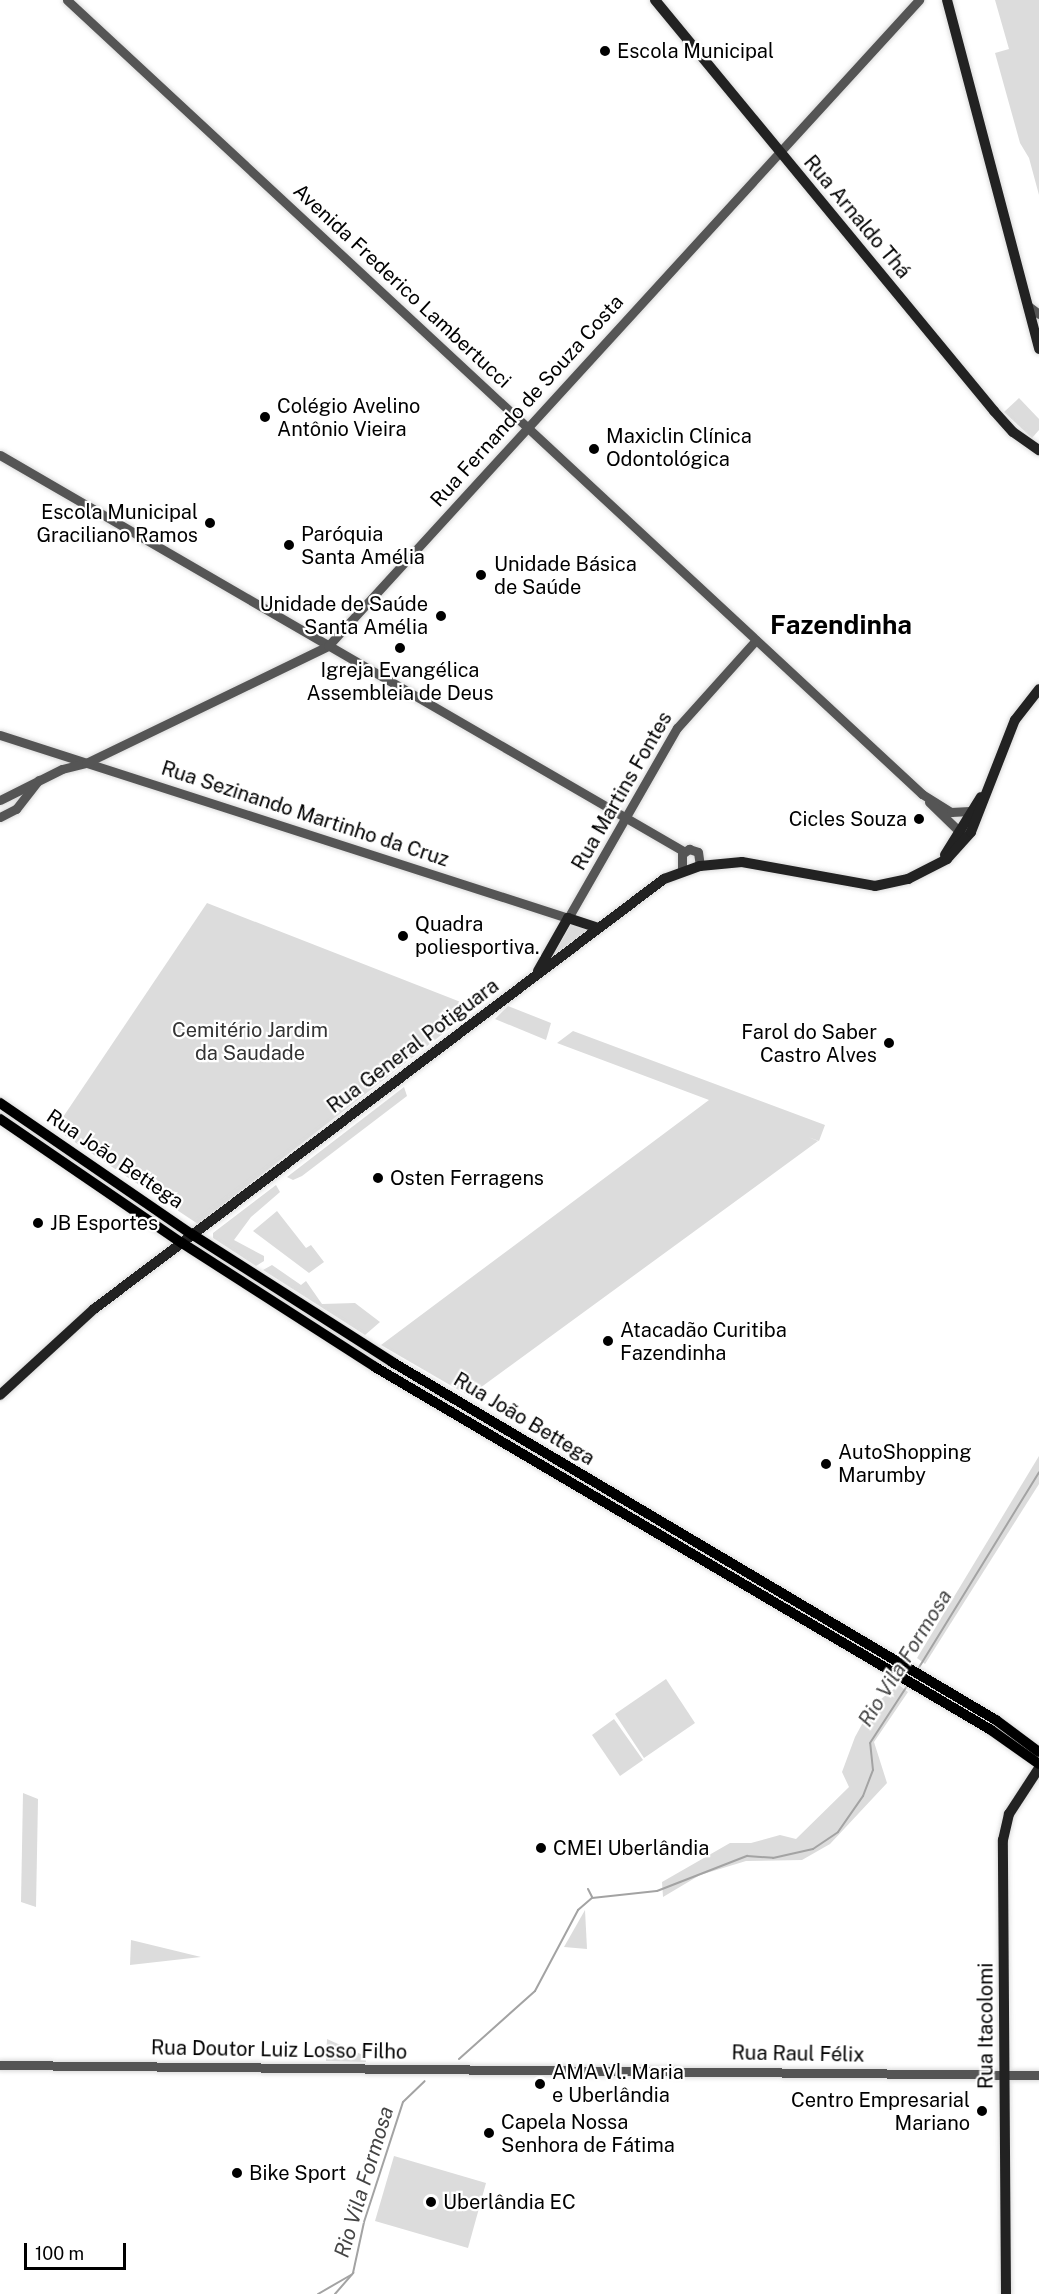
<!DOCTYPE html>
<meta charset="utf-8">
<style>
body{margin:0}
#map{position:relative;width:1039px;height:2294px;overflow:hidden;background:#fff;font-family:"Public Sans",sans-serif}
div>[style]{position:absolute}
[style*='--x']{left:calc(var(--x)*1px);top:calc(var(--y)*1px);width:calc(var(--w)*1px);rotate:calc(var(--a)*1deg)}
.green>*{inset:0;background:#dcdcdc}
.stream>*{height:2px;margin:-1px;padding:0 1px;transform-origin:1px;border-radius:1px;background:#a3a3a3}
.roads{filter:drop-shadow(0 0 2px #dbdbdb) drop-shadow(0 0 2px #dbdbdb)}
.tertiary>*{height:9px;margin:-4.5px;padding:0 4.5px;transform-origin:4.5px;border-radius:4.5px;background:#555}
.secondary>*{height:10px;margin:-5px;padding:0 5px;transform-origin:5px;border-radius:5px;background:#222}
.primary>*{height:10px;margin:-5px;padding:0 5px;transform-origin:5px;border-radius:5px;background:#000}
.dots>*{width:16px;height:16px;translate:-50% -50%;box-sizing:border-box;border:3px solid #fff;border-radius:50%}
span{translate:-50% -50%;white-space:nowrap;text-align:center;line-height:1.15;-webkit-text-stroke:4.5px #fff;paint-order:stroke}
.poi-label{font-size:20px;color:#000}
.left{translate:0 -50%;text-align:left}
.right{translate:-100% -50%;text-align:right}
.street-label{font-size:20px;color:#000}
.park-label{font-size:20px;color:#333}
.water-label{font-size:21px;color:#444;font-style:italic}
.district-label{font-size:26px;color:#000;font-weight:700}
.scale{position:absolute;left:24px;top:2243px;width:102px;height:27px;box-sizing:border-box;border:3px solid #000;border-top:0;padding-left:8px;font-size:18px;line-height:21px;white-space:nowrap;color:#000;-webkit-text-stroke:4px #fff;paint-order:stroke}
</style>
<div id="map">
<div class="green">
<i style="clip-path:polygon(995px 0,1039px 0,1039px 195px,1029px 158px,1020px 143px,995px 53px,1009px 49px)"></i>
<i style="clip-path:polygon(1019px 398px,1039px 419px,1039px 430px,1032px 438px,1004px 412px)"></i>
<i style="clip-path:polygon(207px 903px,476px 1008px,198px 1224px,55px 1129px)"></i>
<i style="clip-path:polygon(571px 924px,588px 930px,553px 956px)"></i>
<i style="clip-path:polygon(508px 1006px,551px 1023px,546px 1040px,495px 1019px)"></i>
<i style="clip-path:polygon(573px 1031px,825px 1125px,819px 1141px,808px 1137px,818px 1141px,469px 1396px,381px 1345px,709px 1100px,557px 1043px)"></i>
<i style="clip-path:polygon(404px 1087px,407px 1096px,302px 1176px,293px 1180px,287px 1177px)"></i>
<i style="clip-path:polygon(276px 1185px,280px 1192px,251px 1217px,234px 1240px,264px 1256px,264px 1261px,256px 1266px,213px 1238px,213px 1233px)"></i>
<i style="clip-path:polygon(277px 1211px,306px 1248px,311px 1245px,324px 1262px,309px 1273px,253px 1231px)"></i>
<i style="clip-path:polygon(272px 1265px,301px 1285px,306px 1281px,322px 1304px,355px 1303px,380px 1322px,365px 1335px,263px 1270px)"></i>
<i style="clip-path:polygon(1039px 1456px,1039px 1484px,925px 1664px,917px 1658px)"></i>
<i style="clip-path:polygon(666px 1679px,695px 1723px,644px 1758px,615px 1714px)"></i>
<i style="clip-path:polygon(899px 1685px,908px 1692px,874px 1742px,887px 1783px,830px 1844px,802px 1860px,746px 1861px,700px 1875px,663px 1897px,662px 1882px,730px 1843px,751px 1843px,780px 1835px,796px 1839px,849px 1787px,842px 1772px,855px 1737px,872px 1706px)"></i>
<i style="clip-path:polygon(614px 1719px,643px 1760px,620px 1776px,592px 1735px)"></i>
<i style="clip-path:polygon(23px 1793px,38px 1799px,36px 1907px,21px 1902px)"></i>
<i style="clip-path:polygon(585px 1910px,587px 1949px,564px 1947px)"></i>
<i style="clip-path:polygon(131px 1940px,201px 1957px,130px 1965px)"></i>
<i style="clip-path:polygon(327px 2039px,365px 2056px,366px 2062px,326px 2061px)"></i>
<i style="clip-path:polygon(394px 2156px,486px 2183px,468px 2248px,375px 2221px)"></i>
</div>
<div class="stream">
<i style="--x:918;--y:1669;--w:231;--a:-58.4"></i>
<i style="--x:588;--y:1889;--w:9;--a:63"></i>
<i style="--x:459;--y:2059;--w:102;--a:-41.8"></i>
<i style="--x:535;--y:1991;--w:92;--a:-62"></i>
<i style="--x:578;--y:1910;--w:18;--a:-41"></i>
<i style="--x:592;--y:1898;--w:65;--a:-6.1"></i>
<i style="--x:657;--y:1891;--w:97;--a:-21.3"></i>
<i style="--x:747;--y:1856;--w:26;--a:4"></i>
<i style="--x:773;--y:1858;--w:41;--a:-12.7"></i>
<i style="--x:813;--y:1849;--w:30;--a:-34"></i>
<i style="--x:838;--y:1832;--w:44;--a:-55.2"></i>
<i style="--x:863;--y:1796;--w:28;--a:-69"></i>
<i style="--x:873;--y:1770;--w:27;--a:-96"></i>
<i style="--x:870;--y:1743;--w:68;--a:-57"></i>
<i style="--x:318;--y:2294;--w:39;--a:-30"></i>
<i style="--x:335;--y:2294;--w:28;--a:-49"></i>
<i style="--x:353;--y:2273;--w:52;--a:-77.8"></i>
<i style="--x:364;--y:2222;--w:126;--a:-72"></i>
<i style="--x:403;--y:2102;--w:30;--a:-44"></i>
</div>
<div class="roads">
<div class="tertiary">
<i style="--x:67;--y:0;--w:1167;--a:42.88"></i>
<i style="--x:922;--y:794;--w:34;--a:32"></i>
<i style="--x:951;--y:812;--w:19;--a:-3"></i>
<i style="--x:1027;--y:305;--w:15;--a:37"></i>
<i style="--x:0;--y:455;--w:789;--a:30.1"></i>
<i style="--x:0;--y:735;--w:597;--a:17.86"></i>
<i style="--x:568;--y:918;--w:219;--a:-60.2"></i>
<i style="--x:677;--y:728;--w:118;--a:-48.1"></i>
<i style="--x:0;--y:800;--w:69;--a:-26.6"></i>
<i style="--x:62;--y:769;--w:25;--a:-14"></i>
<i style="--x:86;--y:763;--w:269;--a:-25.8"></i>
<i style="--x:328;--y:646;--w:876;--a:-47.55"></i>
<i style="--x:929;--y:802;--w:43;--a:44.1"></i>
<i style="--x:0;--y:817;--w:18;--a:-27"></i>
<i style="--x:16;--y:809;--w:37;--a:-52"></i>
<i style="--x:682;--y:870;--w:16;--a:-90"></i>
<i style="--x:682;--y:854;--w:9;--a:-36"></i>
<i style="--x:689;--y:849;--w:9;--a:18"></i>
<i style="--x:698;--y:852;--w:14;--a:82"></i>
<i style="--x:0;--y:2065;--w:1039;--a:0.55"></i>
</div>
<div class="secondary">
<i style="--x:655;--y:0;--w:533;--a:50.48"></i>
<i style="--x:994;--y:411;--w:28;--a:48"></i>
<i style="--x:1013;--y:432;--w:32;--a:35"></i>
<i style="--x:947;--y:0;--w:361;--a:75.2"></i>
<i style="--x:945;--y:855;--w:68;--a:-58.2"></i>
<i style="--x:538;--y:971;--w:61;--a:-60.5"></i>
<i style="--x:568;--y:918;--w:32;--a:18"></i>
<i style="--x:0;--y:1395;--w:127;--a:-42.5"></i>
<i style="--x:94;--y:1309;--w:714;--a:-37.03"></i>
<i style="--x:664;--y:879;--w:38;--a:-20"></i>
<i style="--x:700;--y:866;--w:42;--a:-5.4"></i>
<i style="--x:742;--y:862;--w:135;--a:10.2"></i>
<i style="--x:875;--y:886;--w:34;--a:-12"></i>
<i style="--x:908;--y:879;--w:44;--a:-27.1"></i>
<i style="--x:947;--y:859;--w:36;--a:-48"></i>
<i style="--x:971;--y:832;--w:120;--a:-68.6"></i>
<i style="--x:1015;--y:720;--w:39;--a:-52"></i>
<i style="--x:1006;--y:2294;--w:454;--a:-90.4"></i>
<i style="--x:1003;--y:1840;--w:27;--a:-77"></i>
<i style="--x:1009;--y:1814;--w:55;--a:-56.9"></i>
</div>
<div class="primary">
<i style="--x:0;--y:1103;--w:234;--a:34.4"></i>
<i style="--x:193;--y:1235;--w:236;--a:32.5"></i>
<i style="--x:392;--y:1362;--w:702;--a:30.66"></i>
<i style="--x:996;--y:1720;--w:54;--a:36.7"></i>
<i style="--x:0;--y:1119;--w:220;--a:34.3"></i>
<i style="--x:182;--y:1243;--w:229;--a:32.7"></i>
<i style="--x:375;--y:1367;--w:715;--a:30.51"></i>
<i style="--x:991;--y:1730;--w:59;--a:35.3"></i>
</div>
</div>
<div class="dots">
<i style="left:605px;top:51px;background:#000"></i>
<i style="left:265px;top:417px;background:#000"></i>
<i style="left:594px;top:449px;background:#000"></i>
<i style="left:210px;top:523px;background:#000"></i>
<i style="left:289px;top:545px;background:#000"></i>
<i style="left:481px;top:575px;background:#000"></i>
<i style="left:441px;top:616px;background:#000"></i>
<i style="left:400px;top:648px;background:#000"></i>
<i style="left:919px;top:819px;background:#000"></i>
<i style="left:403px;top:936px;background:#000"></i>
<i style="left:889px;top:1043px;background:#000"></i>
<i style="left:378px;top:1178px;background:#000"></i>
<i style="left:38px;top:1223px;background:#000"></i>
<i style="left:608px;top:1341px;background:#000"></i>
<i style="left:826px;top:1464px;background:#000"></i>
<i style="left:541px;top:1848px;background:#000"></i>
<i style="left:540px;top:2084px;background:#000"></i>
<i style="left:982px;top:2111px;background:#000"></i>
<i style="left:489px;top:2133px;background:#000"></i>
<i style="left:237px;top:2173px;background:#000"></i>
<i style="left:431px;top:2202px;background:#000"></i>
</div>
<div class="poi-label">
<span class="left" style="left:617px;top:51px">Escola Municipal</span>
<span class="left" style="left:277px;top:418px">Colégio Avelino<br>Antônio Vieira</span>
<span class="left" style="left:606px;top:448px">Maxiclin Clínica<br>Odontológica</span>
<span class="right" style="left:198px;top:524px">Escola Municipal<br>Graciliano Ramos</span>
<span class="left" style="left:301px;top:546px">Paróquia<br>Santa Amélia</span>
<span class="left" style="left:494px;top:576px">Unidade Básica<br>de Saúde</span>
<span class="right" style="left:428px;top:616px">Unidade de Saúde<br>Santa Amélia</span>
<span style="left:400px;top:682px">Igreja Evangélica<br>Assembleia de Deus</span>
<span class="right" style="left:907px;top:819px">Cicles Souza</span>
<span class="left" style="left:415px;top:936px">Quadra<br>poliesportiva.</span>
<span class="right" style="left:877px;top:1044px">Farol do Saber<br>Castro Alves</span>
<span class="left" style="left:390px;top:1178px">Osten Ferragens</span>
<span class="left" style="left:50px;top:1223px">JB Esportes</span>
<span class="left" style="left:620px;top:1342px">Atacadão Curitiba<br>Fazendinha</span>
<span class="left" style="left:838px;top:1464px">AutoShopping<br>Marumby</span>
<span class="left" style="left:553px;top:1848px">CMEI Uberlândia</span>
<span class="left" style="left:552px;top:2084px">AMA Vl. Maria<br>e Uberlândia</span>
<span class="right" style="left:970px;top:2112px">Centro Empresarial<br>Mariano</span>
<span class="left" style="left:501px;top:2134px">Capela Nossa<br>Senhora de Fátima</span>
<span class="left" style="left:249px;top:2173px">Bike Sport</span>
<span class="left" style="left:443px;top:2202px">Uberlândia EC</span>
</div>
<div class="street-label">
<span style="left:857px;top:217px;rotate:50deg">Rua Arnaldo Thá</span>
<span style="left:402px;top:286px;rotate:43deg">Avenida Frederico Lambertucci</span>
<span style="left:527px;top:401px;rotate:-48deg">Rua Fernando de Souza Costa</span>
<span style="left:622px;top:791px;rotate:-60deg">Rua Martins Fontes</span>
<span style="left:305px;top:814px;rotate:18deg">Rua Sezinando Martinho da Cruz</span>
<span style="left:413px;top:1046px;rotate:-37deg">Rua General Potiguara</span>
<span style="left:115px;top:1159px;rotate:34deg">Rua João Bettega</span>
<span style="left:524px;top:1419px;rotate:31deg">Rua João Bettega</span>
<span style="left:986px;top:2026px;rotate:-90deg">Rua Itacolomi</span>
<span style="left:279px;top:2050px;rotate:1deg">Rua Doutor Luiz Losso Filho</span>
<span style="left:798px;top:2054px;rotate:1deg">Rua Raul Félix</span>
</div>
<div class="park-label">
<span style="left:250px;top:1042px">Cemitério Jardim<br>da Saudade</span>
</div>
<div class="water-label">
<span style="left:905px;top:1658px;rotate:-58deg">Rio Vila Formosa</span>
<span style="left:364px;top:2182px;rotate:-73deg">Rio Vila Formosa</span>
</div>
<div class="district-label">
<span style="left:841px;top:625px">Fazendinha</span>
</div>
<div class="scale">100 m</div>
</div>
